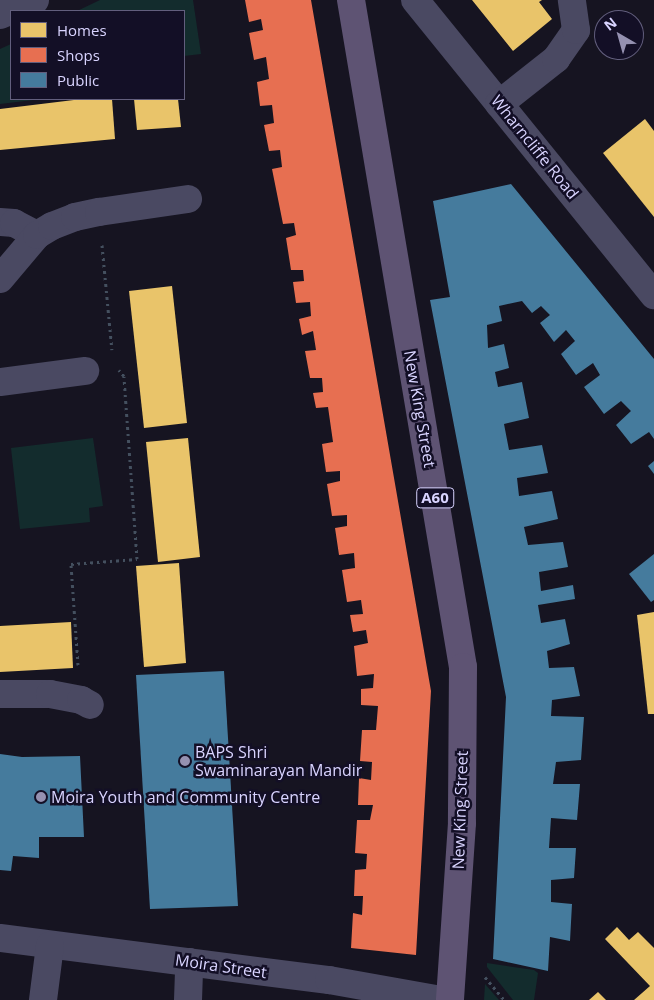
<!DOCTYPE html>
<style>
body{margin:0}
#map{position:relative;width:654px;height:1000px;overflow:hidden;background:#161421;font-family:"Open Sans",sans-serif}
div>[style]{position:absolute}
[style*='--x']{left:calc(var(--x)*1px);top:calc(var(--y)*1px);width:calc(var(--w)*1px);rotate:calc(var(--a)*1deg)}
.green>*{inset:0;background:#132c2d}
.homes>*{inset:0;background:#e9c46a}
.shops>*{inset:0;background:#e76f51}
.public>*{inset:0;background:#457b9d}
.path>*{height:3px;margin-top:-1.5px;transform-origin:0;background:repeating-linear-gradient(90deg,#44505f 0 2.5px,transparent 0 6.5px)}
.minor>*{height:28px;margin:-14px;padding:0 14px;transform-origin:14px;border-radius:14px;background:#4a4962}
.major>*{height:28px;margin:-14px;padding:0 14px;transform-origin:14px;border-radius:14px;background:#5e5373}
.dots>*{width:14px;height:14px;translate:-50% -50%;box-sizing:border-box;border:2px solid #130f26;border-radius:50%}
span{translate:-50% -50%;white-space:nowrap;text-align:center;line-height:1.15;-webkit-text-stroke:5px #130f26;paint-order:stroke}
.shield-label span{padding:1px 4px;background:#130f26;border:1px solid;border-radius:4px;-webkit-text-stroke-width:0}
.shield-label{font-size:15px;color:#d9d4ff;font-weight:700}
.street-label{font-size:16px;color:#d9d4ff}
.poi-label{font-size:16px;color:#d9d4ff}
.left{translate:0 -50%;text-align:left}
.legend{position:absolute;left:10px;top:10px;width:175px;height:90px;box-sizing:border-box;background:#130f26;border:1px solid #625e7d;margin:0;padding:6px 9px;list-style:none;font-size:15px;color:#d9d4ff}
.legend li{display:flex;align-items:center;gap:10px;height:25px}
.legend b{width:25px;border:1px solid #625e7d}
.north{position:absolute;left:594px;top:10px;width:50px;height:50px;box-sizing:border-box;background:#130f26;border:1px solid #625e7d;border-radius:50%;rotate:322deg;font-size:14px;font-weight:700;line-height:20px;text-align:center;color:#d9d4ff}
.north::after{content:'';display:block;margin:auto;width:18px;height:22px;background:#9591b1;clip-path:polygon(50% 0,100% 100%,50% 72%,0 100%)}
</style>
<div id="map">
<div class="green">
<i style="clip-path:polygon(100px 0,193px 0,201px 54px,184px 56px,184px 11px,77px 11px)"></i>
<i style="clip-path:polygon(11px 44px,11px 99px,42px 99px,0 104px,0 49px)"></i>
<i style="clip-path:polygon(93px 438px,103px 506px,89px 508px,90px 522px,20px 529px,11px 448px)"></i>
<i style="clip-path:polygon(487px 963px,534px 970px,538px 973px,534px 1000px,513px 1000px,487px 967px)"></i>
<i style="clip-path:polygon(485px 984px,499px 1000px,484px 1000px)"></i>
</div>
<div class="homes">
<i style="clip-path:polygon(472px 0,542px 0,539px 2px,552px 19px,513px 51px)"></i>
<i style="clip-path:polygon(82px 99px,112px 99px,115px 139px,0 150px,0 109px)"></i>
<i style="clip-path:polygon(134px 99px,178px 99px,181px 127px,137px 130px)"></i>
<i style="clip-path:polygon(645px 119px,654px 131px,654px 217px,603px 153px)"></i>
<i style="clip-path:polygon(172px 286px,187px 423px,144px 428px,129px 291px)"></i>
<i style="clip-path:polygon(188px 438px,200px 557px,158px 562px,146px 442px)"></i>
<i style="clip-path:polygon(179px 563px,186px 663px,144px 667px,136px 566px)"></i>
<i style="clip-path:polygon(654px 612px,654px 714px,648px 714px,637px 615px)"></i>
<i style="clip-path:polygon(71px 622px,73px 668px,0 672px,0 626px)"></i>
<i style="clip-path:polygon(617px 927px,629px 940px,638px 932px,654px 948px,654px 1000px,634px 1000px,650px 986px,605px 939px)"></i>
<i style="clip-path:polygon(598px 992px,606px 1000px,589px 1000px)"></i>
</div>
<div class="shops">
<i style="clip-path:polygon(245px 0,311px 0,431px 691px,416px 955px,351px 948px,353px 913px,362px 915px,363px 896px,354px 896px,355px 870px,366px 869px,367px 854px,355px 853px,357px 820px,370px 820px,373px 805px,358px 805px,359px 778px,371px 780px,372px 762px,360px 761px,362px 730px,376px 730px,378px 706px,361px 705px,361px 689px,373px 688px,374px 674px,357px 676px,354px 646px,368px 643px,366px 630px,353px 632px,350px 615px,363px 614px,361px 600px,347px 602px,342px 570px,355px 568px,354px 553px,339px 555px,335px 528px,347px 526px,347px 515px,332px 516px,327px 484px,340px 481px,340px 471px,326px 472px,322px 444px,333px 442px,328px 407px,316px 408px,313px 393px,323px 392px,322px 378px,310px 378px,305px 351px,316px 350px,313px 331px,302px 335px,299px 319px,311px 316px,310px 302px,296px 303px,293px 282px,304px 281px,303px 270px,291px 270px,286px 238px,296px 235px,294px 223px,283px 224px,272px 169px,282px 167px,280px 150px,269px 151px,264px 125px,274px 123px,272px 105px,260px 106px,257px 82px,269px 79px,266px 57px,254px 60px,249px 33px,263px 30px,261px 19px,249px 22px)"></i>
</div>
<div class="public">
<i style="clip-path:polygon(511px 184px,654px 359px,654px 439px,649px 432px,631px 444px,616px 425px,631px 411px,621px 401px,604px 414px,584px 387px,600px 375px,593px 363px,576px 375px,561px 354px,575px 341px,566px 330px,554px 342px,540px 323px,550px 315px,541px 306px,532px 313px,522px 301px,499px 306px,502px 321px,487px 325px,488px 348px,504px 344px,509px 368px,495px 372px,498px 387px,522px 382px,529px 418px,504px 424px,509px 450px,542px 445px,548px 473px,517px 478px,519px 496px,552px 491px,558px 519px,524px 527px,528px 545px,563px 542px,568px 567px,539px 572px,541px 591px,573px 585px,575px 599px,538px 605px,541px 623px,565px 619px,570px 644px,547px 651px,549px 668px,574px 667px,580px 696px,552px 700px,551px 716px,584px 717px,581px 760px,556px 762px,553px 784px,580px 784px,577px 820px,551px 818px,549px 848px,576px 848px,574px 878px,551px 880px,551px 902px,572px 904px,570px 941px,550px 937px,548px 971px,493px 959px,506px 697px,430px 300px,450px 297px,433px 201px)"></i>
<i style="clip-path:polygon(654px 461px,654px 474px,648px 466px)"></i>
<i style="clip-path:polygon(654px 554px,654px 600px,651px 602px,629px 574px)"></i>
<i style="clip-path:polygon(224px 671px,238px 906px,150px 909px,136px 675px)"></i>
<i style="clip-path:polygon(0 754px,22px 757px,80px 756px,84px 837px,39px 837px,39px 858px,13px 856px,11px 871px,0 870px)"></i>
</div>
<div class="path">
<i style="--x:102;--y:245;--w:105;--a:84.6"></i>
<i style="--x:78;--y:665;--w:101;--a:-94"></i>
<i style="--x:71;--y:564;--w:66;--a:-4.3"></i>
<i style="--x:137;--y:559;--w:183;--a:-94.1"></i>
<i style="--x:124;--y:376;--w:8;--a:-130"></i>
<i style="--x:485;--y:977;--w:30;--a:50"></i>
</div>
<div class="minor">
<i style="--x:415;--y:0;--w:380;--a:51"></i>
<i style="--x:0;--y:15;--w:38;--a:-23"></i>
<i style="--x:499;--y:104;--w:73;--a:-38.3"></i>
<i style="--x:556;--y:59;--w:35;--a:-55"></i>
<i style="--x:576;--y:30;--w:30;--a:-98"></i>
<i style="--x:0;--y:222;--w:14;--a:4"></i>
<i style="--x:14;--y:223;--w:26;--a:28"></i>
<i style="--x:0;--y:279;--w:57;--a:-49.9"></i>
<i style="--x:37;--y:235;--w:17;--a:-31"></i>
<i style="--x:52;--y:226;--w:25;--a:-21"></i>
<i style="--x:75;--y:217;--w:25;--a:-12"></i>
<i style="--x:99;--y:212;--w:90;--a:-8.3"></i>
<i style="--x:0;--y:382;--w:86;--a:-7.4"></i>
<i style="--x:0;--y:694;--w:50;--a:0"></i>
<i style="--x:50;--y:694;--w:32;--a:11"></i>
<i style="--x:81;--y:700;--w:10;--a:29"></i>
<i style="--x:0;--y:938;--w:332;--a:7.3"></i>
<i style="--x:329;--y:980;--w:114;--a:10.1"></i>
<i style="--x:43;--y:1000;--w:55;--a:-82.7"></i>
<i style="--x:188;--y:1000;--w:38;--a:-88"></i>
</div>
<div class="major">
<i style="--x:351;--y:0;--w:676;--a:80.47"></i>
<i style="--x:463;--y:667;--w:156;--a:90.4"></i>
<i style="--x:462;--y:823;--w:177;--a:93.9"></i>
</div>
<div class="dots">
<i style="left:185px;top:761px;background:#9591b1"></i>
<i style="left:41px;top:797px;background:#9591b1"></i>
</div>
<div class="shield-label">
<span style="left:435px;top:498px">A60</span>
</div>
<div class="street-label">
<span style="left:535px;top:147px;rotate:51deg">Wharncliffe Road</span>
<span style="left:420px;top:409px;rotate:80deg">New King Street</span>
<span style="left:460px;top:810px;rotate:-88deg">New King Street</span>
<span style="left:221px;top:966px;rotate:8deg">Moira Street</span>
</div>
<div class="poi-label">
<span class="left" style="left:195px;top:761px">BAPS Shri<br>Swaminarayan Mandir</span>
<span class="left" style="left:51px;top:797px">Moira Youth and Community Centre</span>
</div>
<ul class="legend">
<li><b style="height:14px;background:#e9c46a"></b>Homes</li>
<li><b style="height:14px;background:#e76f51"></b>Shops</li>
<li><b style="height:14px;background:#457b9d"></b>Public</li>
</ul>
<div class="north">N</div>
</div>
